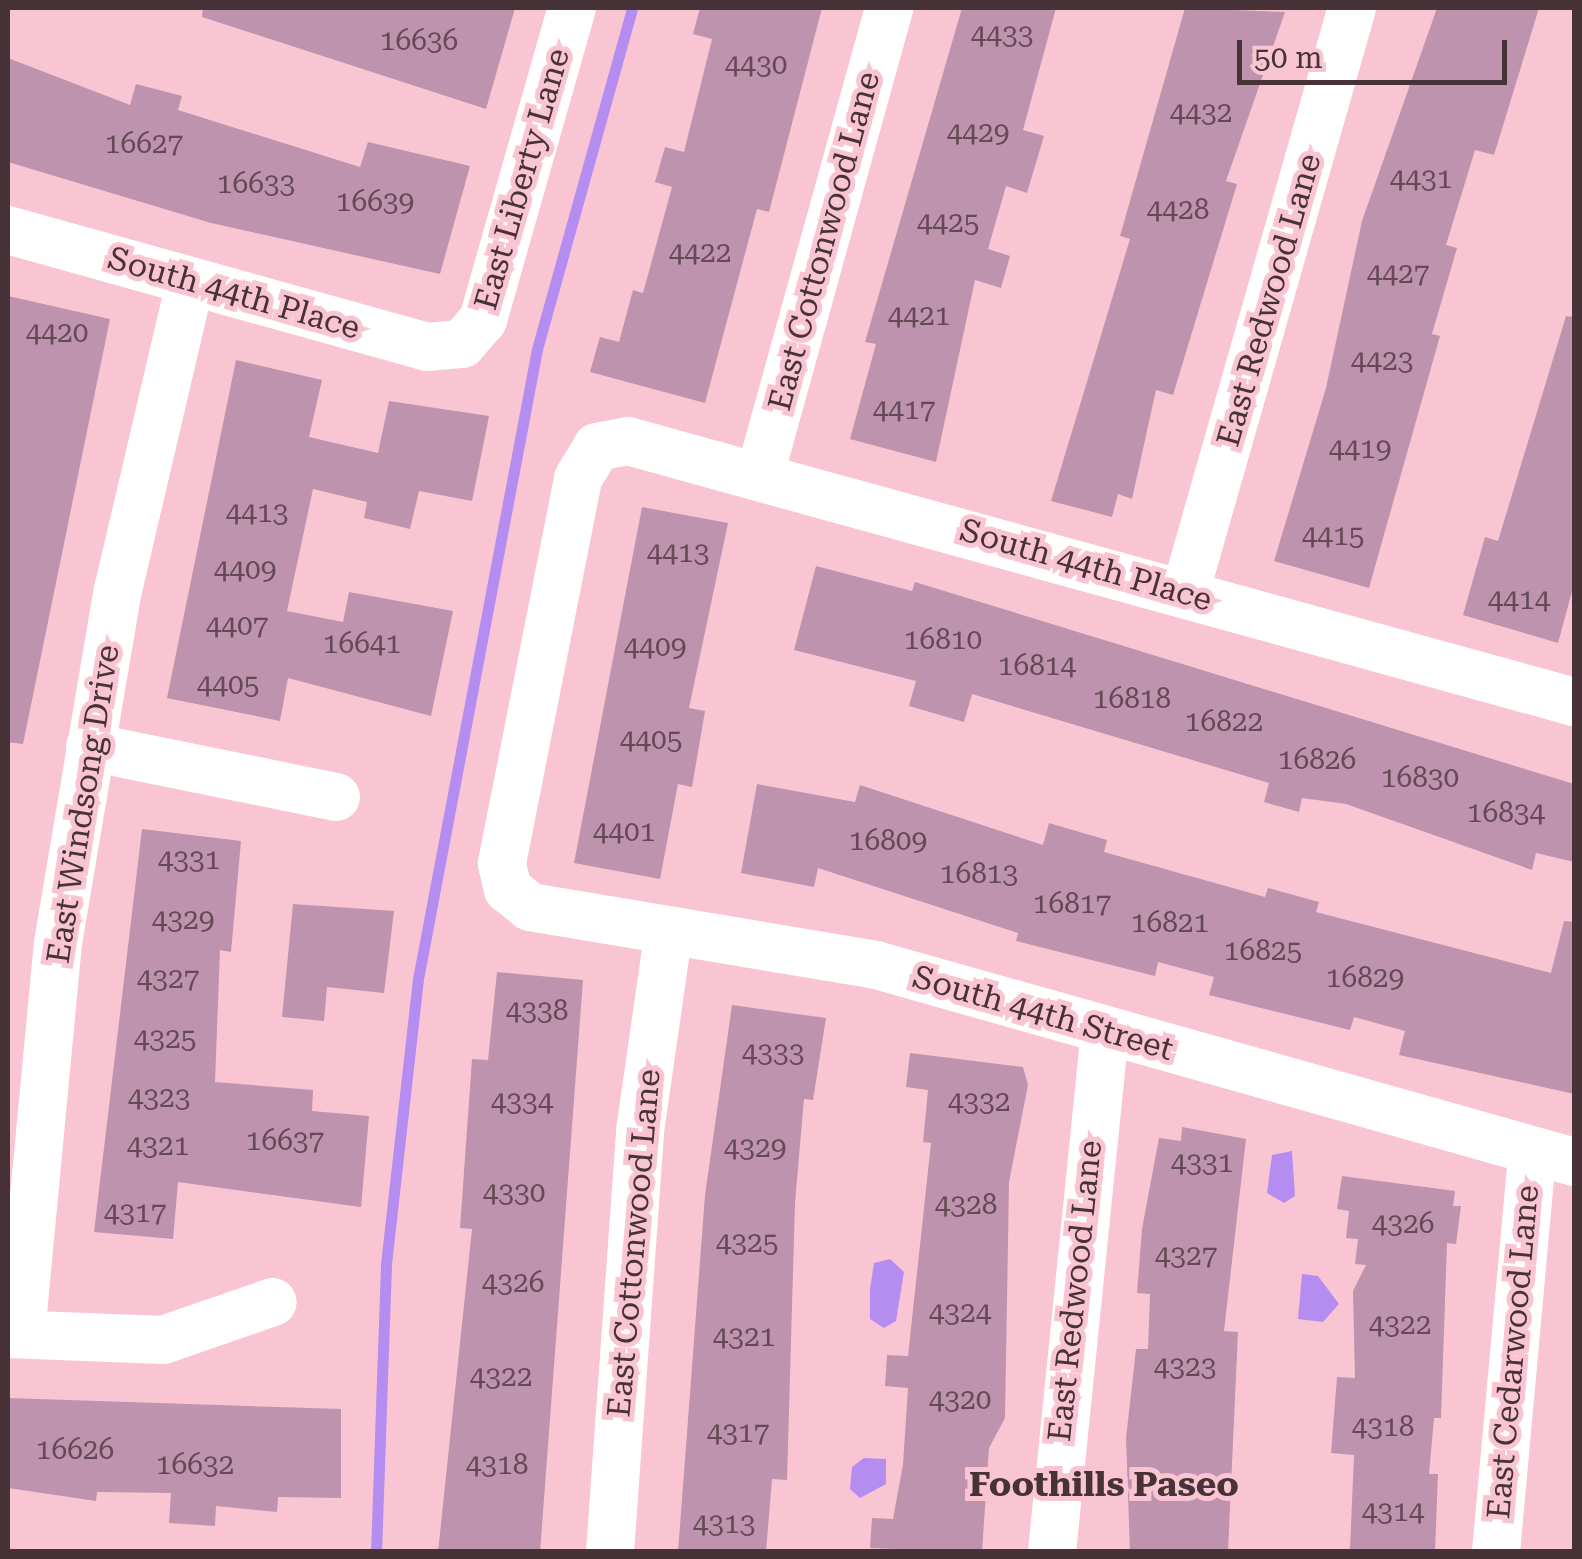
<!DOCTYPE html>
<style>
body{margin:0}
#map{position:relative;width:1582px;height:1559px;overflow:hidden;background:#fac5d3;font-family:"Roboto Serif",serif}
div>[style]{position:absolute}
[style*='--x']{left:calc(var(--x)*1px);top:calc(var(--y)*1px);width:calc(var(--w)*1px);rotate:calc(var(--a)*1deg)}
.water>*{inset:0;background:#b58df0}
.stream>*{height:11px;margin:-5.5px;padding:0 5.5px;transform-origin:5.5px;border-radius:5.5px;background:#b58df0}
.building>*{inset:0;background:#be93ae}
.minor>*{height:48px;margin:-24px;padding:0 24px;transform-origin:24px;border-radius:24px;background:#fff}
span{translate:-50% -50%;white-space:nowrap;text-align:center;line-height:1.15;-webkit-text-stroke:10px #fac5d3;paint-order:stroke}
.number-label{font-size:28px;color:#654a55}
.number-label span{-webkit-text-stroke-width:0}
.street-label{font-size:32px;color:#473237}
.neighbourhood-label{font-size:35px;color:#473237;font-weight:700}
.frame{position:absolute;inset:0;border:10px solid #473237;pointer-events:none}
.scale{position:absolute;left:1237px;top:40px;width:270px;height:45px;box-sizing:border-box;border:5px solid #473237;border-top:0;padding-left:12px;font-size:30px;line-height:35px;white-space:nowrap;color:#473237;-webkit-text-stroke:8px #fac5d3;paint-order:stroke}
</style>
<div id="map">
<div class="water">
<i style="clip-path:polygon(1292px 1151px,1295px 1196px,1284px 1203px,1267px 1193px,1272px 1155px)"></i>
<i style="clip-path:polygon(890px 1259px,904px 1272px,896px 1321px,884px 1328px,870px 1319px,870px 1289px,874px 1263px)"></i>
<i style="clip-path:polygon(1302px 1274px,1318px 1276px,1339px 1304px,1323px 1322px,1298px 1319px)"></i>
<i style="clip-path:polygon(864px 1458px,886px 1459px,886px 1484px,860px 1498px,850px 1489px,852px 1467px)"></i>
</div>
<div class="stream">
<i style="--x:376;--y:1552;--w:288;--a:-88"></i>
<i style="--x:386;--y:1264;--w:287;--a:-83.6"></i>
<i style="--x:418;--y:979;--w:641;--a:-79.3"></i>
<i style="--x:537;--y:349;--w:354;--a:-74.4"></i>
</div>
<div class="building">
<i style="clip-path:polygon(203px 8px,515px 8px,486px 109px,202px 17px)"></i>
<i style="clip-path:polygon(700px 8px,822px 8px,769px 212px,757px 209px,705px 403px,590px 372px,600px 337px,619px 342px,633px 290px,643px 293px,672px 187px,655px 182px,665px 147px,684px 152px,712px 39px,693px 34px)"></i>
<i style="clip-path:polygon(962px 8px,1056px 8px,1023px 130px,1044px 136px,1027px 193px,1006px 186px,988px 249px,1010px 256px,1001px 288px,975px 280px,936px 462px,850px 439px,876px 344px,865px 342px)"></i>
<i style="clip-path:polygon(1185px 8px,1285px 12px,1226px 181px,1237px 184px,1173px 395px,1156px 390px,1132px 499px,1118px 494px,1112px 517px,1051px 501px,1130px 239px,1120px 236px)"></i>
<i style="clip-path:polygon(1437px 8px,1539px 8px,1494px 155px,1475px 150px,1446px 245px,1457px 248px,1432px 334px,1440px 336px,1369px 588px,1274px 561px,1326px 388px,1362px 221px)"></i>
<i style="clip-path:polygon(8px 58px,130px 105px,136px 84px,182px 96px,178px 110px,360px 167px,368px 142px,470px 166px,440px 274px,211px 223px,8px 162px)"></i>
<i style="clip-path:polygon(8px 296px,110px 319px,23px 744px,8px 742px)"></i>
<i style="clip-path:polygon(1566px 316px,1574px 317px,1574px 584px,1558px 643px,1463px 615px,1485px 537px,1498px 541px)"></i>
<i style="clip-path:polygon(236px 360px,322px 380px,309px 437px,378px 453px,389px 401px,489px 416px,472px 501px,419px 491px,410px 529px,364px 518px,367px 502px,313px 489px,287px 611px,343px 622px,349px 592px,453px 611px,431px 716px,288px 678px,280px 721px,167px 698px)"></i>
<i style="clip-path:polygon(642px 507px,728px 523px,689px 708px,705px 711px,692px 787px,678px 784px,660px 879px,574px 863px)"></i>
<i style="clip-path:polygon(816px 566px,912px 591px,915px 582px,1574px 784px,1574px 862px,1536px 853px,1532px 870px,1346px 804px,1302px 798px,1299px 812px,1264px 802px,1269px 783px,972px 694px,964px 722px,909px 706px,916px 681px,794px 650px)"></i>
<i style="clip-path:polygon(757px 784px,855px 802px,860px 785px,1043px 845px,1049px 823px,1107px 840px,1104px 852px,1265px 897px,1268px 888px,1319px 902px,1316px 912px,1551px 973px,1564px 921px,1574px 922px,1574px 1094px,1399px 1055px,1405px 1031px,1354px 1017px,1350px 1030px,1209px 995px,1214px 977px,1158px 962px,1155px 976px,1016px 941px,1018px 933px,818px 868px,814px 887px,741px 873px)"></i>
<i style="clip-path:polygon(142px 829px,241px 841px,231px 952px,220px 950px,215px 1082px,313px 1090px,312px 1111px,369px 1116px,361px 1207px,178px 1182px,173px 1239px,94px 1232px)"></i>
<i style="clip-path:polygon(293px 904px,394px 911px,384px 993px,327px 987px,324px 1021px,282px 1017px)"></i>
<i style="clip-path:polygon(497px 972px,583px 980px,540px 1552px,438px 1552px,472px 1229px,460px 1228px,472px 1059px,488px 1060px)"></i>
<i style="clip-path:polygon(732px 1005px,826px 1018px,813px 1100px,804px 1099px,795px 1203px,787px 1480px,772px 1479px,766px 1552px,678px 1552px,705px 1195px)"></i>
<i style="clip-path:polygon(910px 1053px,1023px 1067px,1028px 1085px,1009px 1182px,1005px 1418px,989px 1448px,982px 1552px,870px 1548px,872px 1518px,893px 1519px,903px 1464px,908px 1388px,885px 1386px,887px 1355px,908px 1356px,931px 1143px,923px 1142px,928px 1090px,906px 1087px)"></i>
<i style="clip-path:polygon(1182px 1127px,1246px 1139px,1224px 1331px,1238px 1332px,1228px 1552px,1130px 1552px,1126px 1438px,1136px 1349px,1148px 1349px,1150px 1294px,1137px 1293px,1142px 1229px,1159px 1138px,1181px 1141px)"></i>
<i style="clip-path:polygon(1342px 1176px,1455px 1191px,1453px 1206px,1461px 1206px,1456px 1244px,1447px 1243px,1441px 1418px,1434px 1418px,1429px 1474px,1438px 1474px,1435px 1552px,1350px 1549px,1354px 1455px,1331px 1453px,1337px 1377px,1355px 1378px,1353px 1291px,1366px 1265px,1355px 1264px,1358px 1239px,1346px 1238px,1349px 1211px,1337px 1209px)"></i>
<i style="clip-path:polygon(8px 1398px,341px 1409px,341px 1498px,278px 1497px,277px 1512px,216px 1506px,215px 1526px,169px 1523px,171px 1493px,97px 1492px,96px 1501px,8px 1488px)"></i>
</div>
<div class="minor">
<i style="--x:8;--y:230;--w:435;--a:15.6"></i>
<i style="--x:427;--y:347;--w:35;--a:-5"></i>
<i style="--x:462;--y:344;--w:32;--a:-49"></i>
<i style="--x:483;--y:320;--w:324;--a:-74.1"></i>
<i style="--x:760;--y:474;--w:484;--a:-74.5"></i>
<i style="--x:1185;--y:593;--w:608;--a:-74.07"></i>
<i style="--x:1574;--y:702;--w:981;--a:-164.58"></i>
<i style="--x:628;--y:441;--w:32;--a:169"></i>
<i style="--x:597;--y:447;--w:37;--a:121"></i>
<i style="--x:578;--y:479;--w:392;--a:101.2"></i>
<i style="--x:502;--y:864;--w:26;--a:77"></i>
<i style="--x:508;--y:889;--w:28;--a:39"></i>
<i style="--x:530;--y:907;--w:351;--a:9.5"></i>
<i style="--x:876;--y:965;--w:725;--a:15.76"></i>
<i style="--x:90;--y:747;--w:251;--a:11.5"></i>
<i style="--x:8;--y:1334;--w:155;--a:2.2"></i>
<i style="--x:163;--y:1340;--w:116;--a:-19.1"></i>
<i style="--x:21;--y:1334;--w:393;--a:-84.6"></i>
<i style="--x:58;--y:943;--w:358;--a:-80.4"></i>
<i style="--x:118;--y:590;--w:316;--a:-76.8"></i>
<i style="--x:610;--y:1552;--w:422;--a:-85.9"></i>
<i style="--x:640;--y:1131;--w:197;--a:-81.8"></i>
<i style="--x:1052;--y:1552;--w:524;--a:-84.19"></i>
<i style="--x:1496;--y:1552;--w:401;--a:-84.8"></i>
</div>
<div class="number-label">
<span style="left:1002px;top:35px">4433</span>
<span style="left:419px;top:41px">16636</span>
<span style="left:756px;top:65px">4430</span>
<span style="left:1201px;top:113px">4432</span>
<span style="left:978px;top:133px">4429</span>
<span style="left:144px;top:144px">16627</span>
<span style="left:1421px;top:179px">4431</span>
<span style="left:256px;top:184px">16633</span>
<span style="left:375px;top:202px">16639</span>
<span style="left:1178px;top:210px">4428</span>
<span style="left:948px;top:223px">4425</span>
<span style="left:700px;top:253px">4422</span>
<span style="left:1398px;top:274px">4427</span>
<span style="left:919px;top:316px">4421</span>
<span style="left:57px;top:333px">4420</span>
<span style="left:1382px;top:361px">4423</span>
<span style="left:904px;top:410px">4417</span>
<span style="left:1360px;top:449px">4419</span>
<span style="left:257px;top:513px">4413</span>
<span style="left:1333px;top:536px">4415</span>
<span style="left:678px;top:553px">4413</span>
<span style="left:245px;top:570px">4409</span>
<span style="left:1519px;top:600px">4414</span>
<span style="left:237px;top:626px">4407</span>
<span style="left:943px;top:640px">16810</span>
<span style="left:362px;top:644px">16641</span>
<span style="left:655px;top:647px">4409</span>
<span style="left:1037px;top:666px">16814</span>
<span style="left:228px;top:685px">4405</span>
<span style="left:1132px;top:699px">16818</span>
<span style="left:1224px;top:722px">16822</span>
<span style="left:651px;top:740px">4405</span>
<span style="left:1317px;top:760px">16826</span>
<span style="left:1420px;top:778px">16830</span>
<span style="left:1506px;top:813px">16834</span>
<span style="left:624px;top:832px">4401</span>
<span style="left:888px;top:841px">16809</span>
<span style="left:189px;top:860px">4331</span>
<span style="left:979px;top:874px">16813</span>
<span style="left:1072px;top:904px">16817</span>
<span style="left:183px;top:920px">4329</span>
<span style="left:1170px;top:923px">16821</span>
<span style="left:1263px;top:951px">16825</span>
<span style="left:1365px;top:978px">16829</span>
<span style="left:168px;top:979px">4327</span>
<span style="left:537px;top:1011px">4338</span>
<span style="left:165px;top:1039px">4325</span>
<span style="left:773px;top:1053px">4333</span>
<span style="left:159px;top:1098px">4323</span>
<span style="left:522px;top:1102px">4334</span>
<span style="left:979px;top:1102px">4332</span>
<span style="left:285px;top:1141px">16637</span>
<span style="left:158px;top:1146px">4321</span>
<span style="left:755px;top:1148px">4329</span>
<span style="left:1202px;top:1163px">4331</span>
<span style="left:514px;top:1193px">4330</span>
<span style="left:966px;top:1205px">4328</span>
<span style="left:135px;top:1213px">4317</span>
<span style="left:1403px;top:1224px">4326</span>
<span style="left:747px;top:1243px">4325</span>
<span style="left:1186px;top:1256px">4327</span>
<span style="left:513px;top:1283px">4326</span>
<span style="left:960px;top:1313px">4324</span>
<span style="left:1400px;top:1325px">4322</span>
<span style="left:744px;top:1337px">4321</span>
<span style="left:1185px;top:1367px">4323</span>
<span style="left:501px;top:1377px">4322</span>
<span style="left:960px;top:1400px">4320</span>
<span style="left:1383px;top:1427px">4318</span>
<span style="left:738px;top:1433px">4317</span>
<span style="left:75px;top:1450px">16626</span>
<span style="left:195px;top:1465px">16632</span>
<span style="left:497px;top:1465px">4318</span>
<span style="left:1393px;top:1512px">4314</span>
<span style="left:724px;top:1524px">4313</span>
</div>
<div class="street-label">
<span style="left:522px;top:179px;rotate:-74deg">East Liberty Lane</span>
<span style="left:824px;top:241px;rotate:-75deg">East Cottonwood Lane</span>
<span style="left:234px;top:293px;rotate:16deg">South 44th Place</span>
<span style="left:1269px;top:300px;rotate:-74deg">East Redwood Lane</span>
<span style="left:1086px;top:565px;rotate:16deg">South 44th Place</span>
<span style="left:83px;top:804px;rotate:-81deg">East Windsong Drive</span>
<span style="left:1043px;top:1013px;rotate:16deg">South 44th Street</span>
<span style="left:634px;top:1243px;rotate:-85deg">East Cottonwood Lane</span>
<span style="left:1075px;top:1291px;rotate:-84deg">East Redwood Lane</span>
<span style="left:1513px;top:1352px;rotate:-85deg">East Cedarwood Lane</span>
</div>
<div class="neighbourhood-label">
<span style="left:1104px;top:1485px">Foothills Paseo</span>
</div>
<div class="frame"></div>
<div class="scale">50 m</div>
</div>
